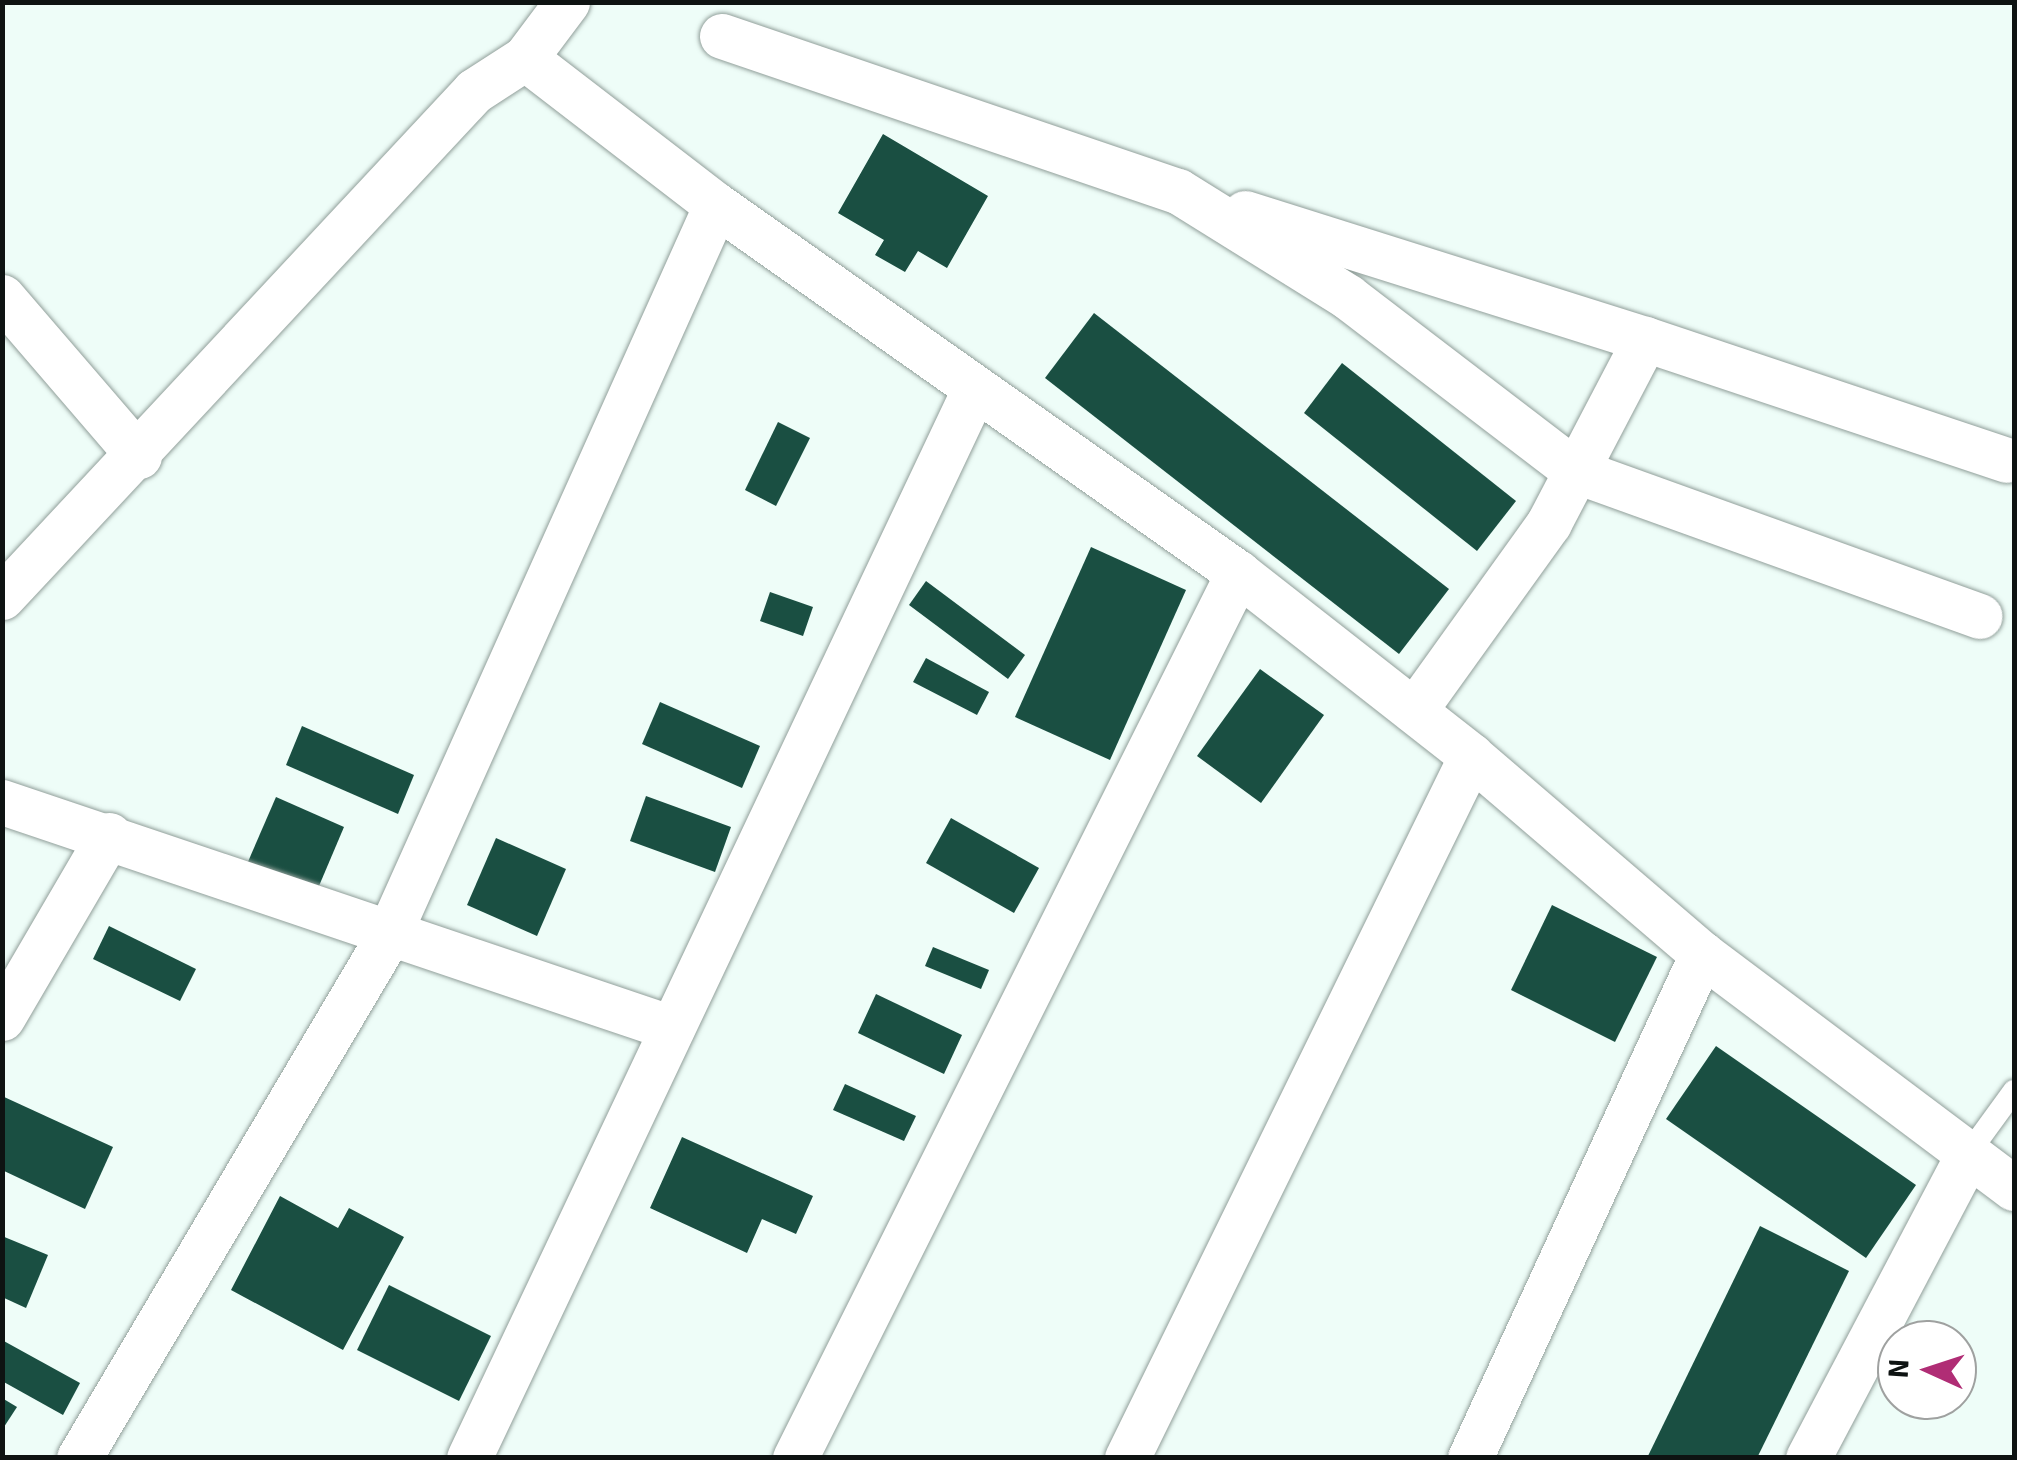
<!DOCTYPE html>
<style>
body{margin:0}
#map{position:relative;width:2017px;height:1460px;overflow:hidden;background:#eefdf8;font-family:Signika,sans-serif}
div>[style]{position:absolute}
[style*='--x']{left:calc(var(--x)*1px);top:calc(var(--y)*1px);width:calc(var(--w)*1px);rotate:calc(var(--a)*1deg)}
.building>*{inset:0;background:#1a4f42}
.roads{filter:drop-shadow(0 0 2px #919f9a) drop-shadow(0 0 2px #919f9a)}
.service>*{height:22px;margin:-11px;padding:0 11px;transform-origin:11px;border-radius:11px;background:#fff}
.minor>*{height:45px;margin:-22.5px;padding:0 22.5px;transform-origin:22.5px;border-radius:22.5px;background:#fff}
span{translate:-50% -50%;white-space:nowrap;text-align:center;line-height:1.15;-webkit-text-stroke:10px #fff;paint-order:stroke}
.frame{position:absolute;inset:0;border:5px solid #0e1312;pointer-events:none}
.north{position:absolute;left:1877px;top:1320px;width:100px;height:100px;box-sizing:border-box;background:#fff;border:2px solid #9fa1a0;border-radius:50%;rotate:273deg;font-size:28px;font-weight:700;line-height:40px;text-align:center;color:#0e1312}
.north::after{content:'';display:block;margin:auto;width:35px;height:45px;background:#b02d75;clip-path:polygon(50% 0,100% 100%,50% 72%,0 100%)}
</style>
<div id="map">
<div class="building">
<i style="clip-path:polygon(883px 134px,988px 196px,947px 268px,918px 251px,905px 272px,875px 255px,884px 240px,838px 213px)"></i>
<i style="clip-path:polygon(1094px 313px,1449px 589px,1399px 654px,1045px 378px)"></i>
<i style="clip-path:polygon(1342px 363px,1516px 501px,1477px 551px,1304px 413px)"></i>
<i style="clip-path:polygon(778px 422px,810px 438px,776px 506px,745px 490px)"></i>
<i style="clip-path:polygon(1091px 547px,1186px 590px,1110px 760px,1015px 717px)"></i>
<i style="clip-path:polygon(926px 581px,1025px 655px,1008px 679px,909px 605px)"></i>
<i style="clip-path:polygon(770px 592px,813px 607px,803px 636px,760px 621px)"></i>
<i style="clip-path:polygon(926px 658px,989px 692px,977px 715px,913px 682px)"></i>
<i style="clip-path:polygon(1260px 669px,1324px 715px,1261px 803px,1197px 756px)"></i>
<i style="clip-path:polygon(660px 702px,760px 746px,742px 788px,642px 744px)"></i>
<i style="clip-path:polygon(302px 726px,414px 775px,398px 814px,286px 765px)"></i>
<i style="clip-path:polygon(646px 796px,731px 827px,715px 872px,630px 841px)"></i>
<i style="clip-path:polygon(276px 797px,344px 827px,316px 893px,247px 864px)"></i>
<i style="clip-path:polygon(951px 818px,1039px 868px,1014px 913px,926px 863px)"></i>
<i style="clip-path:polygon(496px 838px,566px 869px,537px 936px,467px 905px)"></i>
<i style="clip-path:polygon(1552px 905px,1657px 957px,1615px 1042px,1511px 990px)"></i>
<i style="clip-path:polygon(109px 926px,196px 969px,180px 1001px,93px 959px)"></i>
<i style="clip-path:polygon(933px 947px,989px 970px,981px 989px,925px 966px)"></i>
<i style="clip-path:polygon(876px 994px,962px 1035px,944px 1074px,858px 1033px)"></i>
<i style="clip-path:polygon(1716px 1046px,1916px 1185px,1866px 1258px,1666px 1119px)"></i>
<i style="clip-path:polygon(845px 1084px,916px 1116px,904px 1141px,833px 1110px)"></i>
<i style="clip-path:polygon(2px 1096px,113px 1147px,85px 1209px,2px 1170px)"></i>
<i style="clip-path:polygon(682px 1137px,813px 1196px,796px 1234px,762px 1219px,747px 1253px,650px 1208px)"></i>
<i style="clip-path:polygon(280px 1196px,338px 1228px,349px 1208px,404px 1237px,343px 1350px,231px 1290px)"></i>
<i style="clip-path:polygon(1760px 1226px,1849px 1271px,1757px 1458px,1647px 1458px)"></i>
<i style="clip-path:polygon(2px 1236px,48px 1255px,26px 1308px,2px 1297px)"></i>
<i style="clip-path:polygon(389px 1285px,491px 1336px,459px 1401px,357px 1350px)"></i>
<i style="clip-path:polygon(2px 1340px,80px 1383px,63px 1415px,2px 1381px)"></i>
<i style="clip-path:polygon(2px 1398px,17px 1407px,2px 1430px)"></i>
</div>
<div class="roads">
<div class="service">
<i style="--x:1968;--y:1154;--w:78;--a:-53.9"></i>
</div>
<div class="minor">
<i style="--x:722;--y:36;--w:482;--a:18.8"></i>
<i style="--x:1178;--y:191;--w:200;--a:31.9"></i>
<i style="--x:1348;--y:297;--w:285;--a:37.4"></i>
<i style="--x:1574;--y:470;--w:431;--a:19.8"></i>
<i style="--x:525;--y:58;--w:241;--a:37.6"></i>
<i style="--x:716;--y:205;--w:639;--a:35.18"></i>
<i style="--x:1238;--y:573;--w:296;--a:38.1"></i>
<i style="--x:1471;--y:756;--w:304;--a:40.6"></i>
<i style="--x:1702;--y:954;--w:390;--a:36.9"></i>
<i style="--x:1245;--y:213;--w:419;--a:17.5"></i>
<i style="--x:1645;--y:339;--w:208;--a:117.6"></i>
<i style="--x:1549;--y:523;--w:231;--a:125.7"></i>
<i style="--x:2;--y:297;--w:210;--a:49.3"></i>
<i style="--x:1645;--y:339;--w:381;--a:18.5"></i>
<i style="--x:2;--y:597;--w:692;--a:-46.99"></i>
<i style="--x:474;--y:91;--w:61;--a:-32.9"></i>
<i style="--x:525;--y:58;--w:70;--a:-53.1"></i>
<i style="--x:2;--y:802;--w:707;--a:18.64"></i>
<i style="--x:2;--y:1018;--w:212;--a:-59.7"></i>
<i style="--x:79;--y:1458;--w:604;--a:-59.36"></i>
<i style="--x:387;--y:938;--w:803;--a:-65.83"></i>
<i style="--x:469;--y:1458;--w:1181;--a:-64.69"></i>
<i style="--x:795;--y:1458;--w:990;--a:-63.41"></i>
<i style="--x:1127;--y:1458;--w:782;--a:-63.89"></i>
<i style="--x:1470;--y:1458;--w:555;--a:-65.28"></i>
<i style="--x:1808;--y:1458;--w:344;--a:-62.2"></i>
</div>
</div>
<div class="frame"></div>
<div class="north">N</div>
</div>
